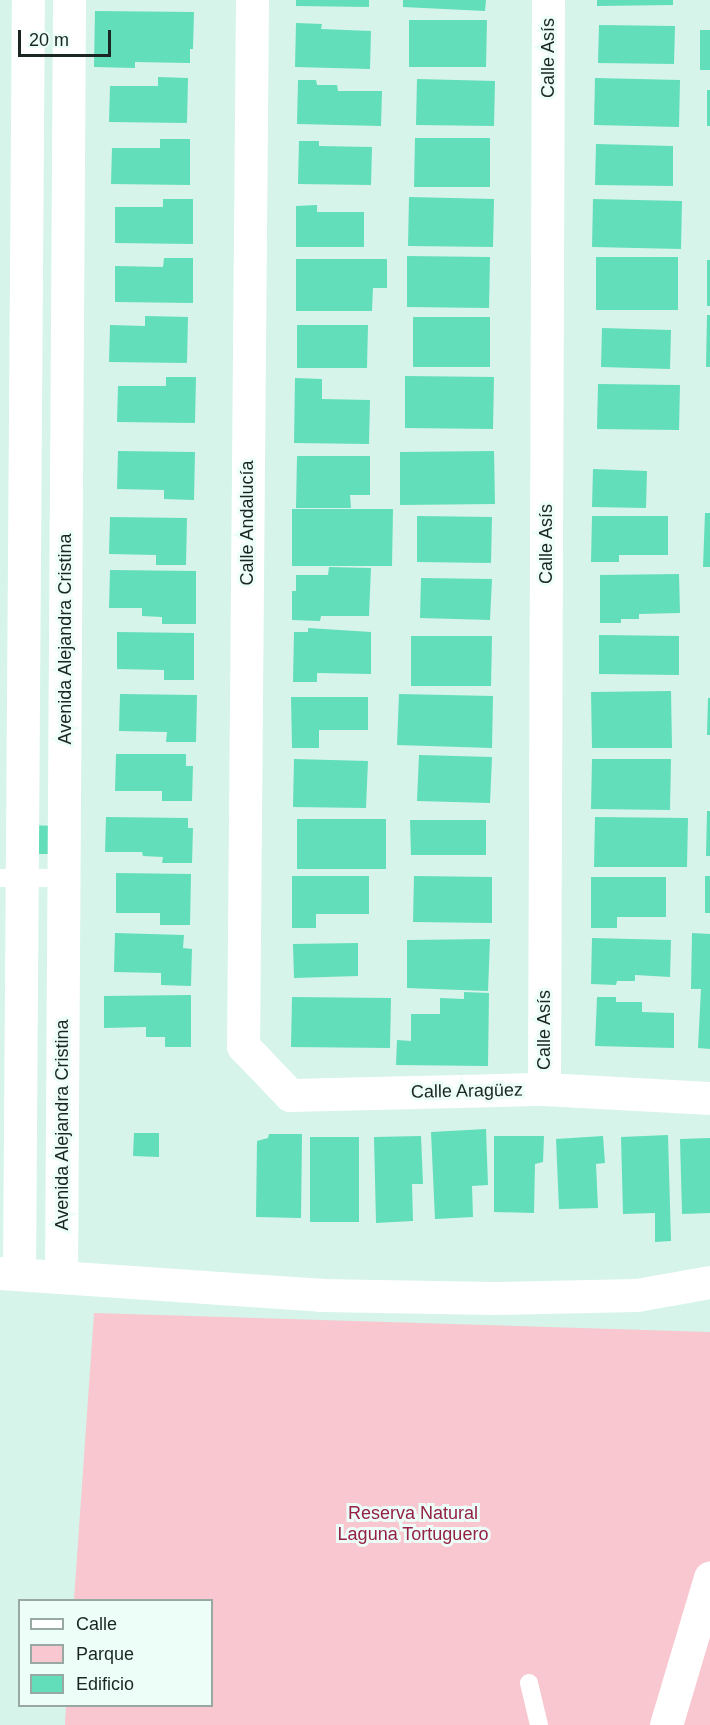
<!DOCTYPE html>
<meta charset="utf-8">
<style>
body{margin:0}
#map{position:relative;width:710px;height:1725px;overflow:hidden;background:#d6f4e9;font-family:Arial,sans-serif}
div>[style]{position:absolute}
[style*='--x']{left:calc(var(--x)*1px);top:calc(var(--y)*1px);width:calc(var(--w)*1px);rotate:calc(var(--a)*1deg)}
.green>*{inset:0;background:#f8c7cf}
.building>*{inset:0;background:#62debb}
.lane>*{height:18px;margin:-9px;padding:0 9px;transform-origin:9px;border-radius:9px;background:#fff}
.street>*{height:33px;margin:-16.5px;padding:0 16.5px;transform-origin:16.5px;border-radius:16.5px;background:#fff}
.secondary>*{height:33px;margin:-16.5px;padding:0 16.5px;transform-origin:16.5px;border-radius:16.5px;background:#fff}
span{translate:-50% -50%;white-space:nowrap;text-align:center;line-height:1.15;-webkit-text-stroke:6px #ecfef7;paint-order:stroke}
.street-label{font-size:18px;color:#1b2622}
.park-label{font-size:18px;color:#942146}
.legend{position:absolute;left:18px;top:1599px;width:195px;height:108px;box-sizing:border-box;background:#ecfef7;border:2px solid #98a8a2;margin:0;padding:8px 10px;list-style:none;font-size:18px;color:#1b2622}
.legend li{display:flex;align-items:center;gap:12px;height:30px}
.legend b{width:30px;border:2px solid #98a8a2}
.scale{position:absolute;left:18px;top:30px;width:93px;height:27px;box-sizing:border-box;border:3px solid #1b2622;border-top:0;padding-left:8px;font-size:18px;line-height:21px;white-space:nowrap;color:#1b2622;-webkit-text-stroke:4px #ecfef7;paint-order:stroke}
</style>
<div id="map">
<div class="green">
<i style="clip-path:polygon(94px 1313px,710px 1332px,710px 1725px,65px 1725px,66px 1706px,212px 1706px,212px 1600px,74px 1600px)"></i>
</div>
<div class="building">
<i style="clip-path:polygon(296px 0,369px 0,369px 7px,296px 6px)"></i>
<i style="clip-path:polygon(403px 0,486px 0,485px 11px,403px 7px)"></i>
<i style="clip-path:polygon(597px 0,673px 0,673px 5px,597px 6px)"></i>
<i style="clip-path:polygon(95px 11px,194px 12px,193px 49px,190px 49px,190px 63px,135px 62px,135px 68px,94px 67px)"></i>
<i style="clip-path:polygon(409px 20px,487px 20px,486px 67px,409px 67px)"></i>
<i style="clip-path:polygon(296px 23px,322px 24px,321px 29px,371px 31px,370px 69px,295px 67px)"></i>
<i style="clip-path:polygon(599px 25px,675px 26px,674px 64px,598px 63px)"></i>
<i style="clip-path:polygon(700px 30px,710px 30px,710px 70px,700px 70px)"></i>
<i style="clip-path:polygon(158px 77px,188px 78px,187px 123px,109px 122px,110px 86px,158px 86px)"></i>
<i style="clip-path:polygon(595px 78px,680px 80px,679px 127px,594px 125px)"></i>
<i style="clip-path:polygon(417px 79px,495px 81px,494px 126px,416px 125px)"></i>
<i style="clip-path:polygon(298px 80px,316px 80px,317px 85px,337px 85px,338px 91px,382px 91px,381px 126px,297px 124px)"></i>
<i style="clip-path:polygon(707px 90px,710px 90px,710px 126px,707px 126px)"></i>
<i style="clip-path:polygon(415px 138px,490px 138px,490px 187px,414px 187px)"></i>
<i style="clip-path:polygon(160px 139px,190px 139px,190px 185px,111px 184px,112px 148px,160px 148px)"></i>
<i style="clip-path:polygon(299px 141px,319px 141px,319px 146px,372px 147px,371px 185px,298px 184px)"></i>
<i style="clip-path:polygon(596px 144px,673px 146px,673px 186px,595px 185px)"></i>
<i style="clip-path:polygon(409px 197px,494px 199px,493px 247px,408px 246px)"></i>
<i style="clip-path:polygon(163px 199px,193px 199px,193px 244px,115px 243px,115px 207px,163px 207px)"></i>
<i style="clip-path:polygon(593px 199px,682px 201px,681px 249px,592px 247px)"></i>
<i style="clip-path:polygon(317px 205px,317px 212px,364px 212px,364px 247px,296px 247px,296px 206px)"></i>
<i style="clip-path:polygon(407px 256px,490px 257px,489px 308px,407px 307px)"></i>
<i style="clip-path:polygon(596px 257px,678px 257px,678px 310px,596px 310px)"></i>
<i style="clip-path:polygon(164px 258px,193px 258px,193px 303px,115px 302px,115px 266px,163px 267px)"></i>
<i style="clip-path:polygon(296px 259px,387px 259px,387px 288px,373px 288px,372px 311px,296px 311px)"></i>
<i style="clip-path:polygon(707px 260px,710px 260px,710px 306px,707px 306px)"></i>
<i style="clip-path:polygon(707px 315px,710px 315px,710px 367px,706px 367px)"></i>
<i style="clip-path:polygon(145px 316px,188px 317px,187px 363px,109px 362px,110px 325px,145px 326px)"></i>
<i style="clip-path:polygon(413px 317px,490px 317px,490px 367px,413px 367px)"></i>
<i style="clip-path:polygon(297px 325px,368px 325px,367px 368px,297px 368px)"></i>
<i style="clip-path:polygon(602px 328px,671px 330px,670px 369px,601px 367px)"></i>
<i style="clip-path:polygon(405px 376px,494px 377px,493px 429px,405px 428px)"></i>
<i style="clip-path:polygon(166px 377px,196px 377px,195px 423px,117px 422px,118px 386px,166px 386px)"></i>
<i style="clip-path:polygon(295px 378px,322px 379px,322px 399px,370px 400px,369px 444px,294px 443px)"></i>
<i style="clip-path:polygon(598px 384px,680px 385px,679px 430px,597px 429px)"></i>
<i style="clip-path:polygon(118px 451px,195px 452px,194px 500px,164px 499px,164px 490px,117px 489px)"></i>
<i style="clip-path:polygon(494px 451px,495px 504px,400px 505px,400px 452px)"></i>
<i style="clip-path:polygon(297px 456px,370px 456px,370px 495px,350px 495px,351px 508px,296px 508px)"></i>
<i style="clip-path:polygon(593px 469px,647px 471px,646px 508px,592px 507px)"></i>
<i style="clip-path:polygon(292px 509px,393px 509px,392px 566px,292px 566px)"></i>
<i style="clip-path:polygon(705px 513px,710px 513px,710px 567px,703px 567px)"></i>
<i style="clip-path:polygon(417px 516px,492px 517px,491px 563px,417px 562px)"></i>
<i style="clip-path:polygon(592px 516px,668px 516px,668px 555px,619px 555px,619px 562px,591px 562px)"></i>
<i style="clip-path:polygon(110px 517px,187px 518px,186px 565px,156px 565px,156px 555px,109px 554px)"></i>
<i style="clip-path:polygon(329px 567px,371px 568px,369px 616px,321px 616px,320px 621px,292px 620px,292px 591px,296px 591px,296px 575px,328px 575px)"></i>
<i style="clip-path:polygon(110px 570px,196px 571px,196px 624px,162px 624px,162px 617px,142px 616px,142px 608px,109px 608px)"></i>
<i style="clip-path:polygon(679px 574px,680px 613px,639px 614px,639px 619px,621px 619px,621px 623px,600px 623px,600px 575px)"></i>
<i style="clip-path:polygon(421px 578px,492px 579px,490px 620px,420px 618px)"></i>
<i style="clip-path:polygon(308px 628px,371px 632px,371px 674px,317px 673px,317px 682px,293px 682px,294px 632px,308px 632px)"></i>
<i style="clip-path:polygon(117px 632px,194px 633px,194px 680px,164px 680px,164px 670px,117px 669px)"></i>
<i style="clip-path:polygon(599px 635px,679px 636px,679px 675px,599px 674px)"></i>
<i style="clip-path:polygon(411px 636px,492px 636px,491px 686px,411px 686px)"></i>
<i style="clip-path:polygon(671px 691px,672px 748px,592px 748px,591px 692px)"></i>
<i style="clip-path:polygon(120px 694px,197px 695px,196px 742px,166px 742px,167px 732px,119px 731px)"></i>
<i style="clip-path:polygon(399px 694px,493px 696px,492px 748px,397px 745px)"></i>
<i style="clip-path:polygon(291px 697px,368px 697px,368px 730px,319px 730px,319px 748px,292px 748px)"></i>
<i style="clip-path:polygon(708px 698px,710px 698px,710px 735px,707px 735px)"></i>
<i style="clip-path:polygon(116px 754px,186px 754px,186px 766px,193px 766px,192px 801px,162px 801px,162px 791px,115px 791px)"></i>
<i style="clip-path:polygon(419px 755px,492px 757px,490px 803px,417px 801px)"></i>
<i style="clip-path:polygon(294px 759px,368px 761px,366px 808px,293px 807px)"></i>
<i style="clip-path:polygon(592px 759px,671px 759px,670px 810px,591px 809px)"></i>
<i style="clip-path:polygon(707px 811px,710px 811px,710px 856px,706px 856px)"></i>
<i style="clip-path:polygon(106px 817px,188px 818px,188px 828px,193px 828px,192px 863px,162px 863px,163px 857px,143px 856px,142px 852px,105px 852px)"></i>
<i style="clip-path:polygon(595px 817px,688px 818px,687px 867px,594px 867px)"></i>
<i style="clip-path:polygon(297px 819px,386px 819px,386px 869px,297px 869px)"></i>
<i style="clip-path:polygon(410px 820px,486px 820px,486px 855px,411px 855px)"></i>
<i style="clip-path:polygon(25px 825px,61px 826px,61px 854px,24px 854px)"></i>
<i style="clip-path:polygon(116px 873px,191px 874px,190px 925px,160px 925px,160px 913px,116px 913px)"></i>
<i style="clip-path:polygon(292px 876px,369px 876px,369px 914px,316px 914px,316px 928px,292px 928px)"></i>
<i style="clip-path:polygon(414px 876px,492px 877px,492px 923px,413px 922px)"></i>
<i style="clip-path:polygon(705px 876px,710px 876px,710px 913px,705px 913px)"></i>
<i style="clip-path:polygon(591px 877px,666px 877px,666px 917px,617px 917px,617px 928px,591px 928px)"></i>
<i style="clip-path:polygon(115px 933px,184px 935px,183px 948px,192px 949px,191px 986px,161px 985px,161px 973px,114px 972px)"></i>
<i style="clip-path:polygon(692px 933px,710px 934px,710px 1049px,698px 1048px,701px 989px,691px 989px)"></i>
<i style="clip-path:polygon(592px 938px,671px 940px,670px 977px,635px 975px,635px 981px,617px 981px,616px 985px,591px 984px)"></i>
<i style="clip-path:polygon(490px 939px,488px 991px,407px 988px,407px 940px)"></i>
<i style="clip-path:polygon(358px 943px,358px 976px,294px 978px,293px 944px)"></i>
<i style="clip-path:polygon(464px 992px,489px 993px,488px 1066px,396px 1065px,397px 1040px,411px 1041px,411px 1014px,440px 1014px,440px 998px,464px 999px)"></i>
<i style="clip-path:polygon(191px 995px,191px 1047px,165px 1047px,165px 1037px,146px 1037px,146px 1027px,104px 1028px,104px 996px)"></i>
<i style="clip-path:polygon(292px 997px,391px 998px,390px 1048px,291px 1047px)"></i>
<i style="clip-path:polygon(597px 997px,616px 997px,616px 1002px,642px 1002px,642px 1012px,674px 1013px,674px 1048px,595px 1046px)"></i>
<i style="clip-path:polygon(486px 1129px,488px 1185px,472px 1186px,473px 1217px,435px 1219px,431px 1132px)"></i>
<i style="clip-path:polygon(134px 1133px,159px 1133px,159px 1157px,133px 1156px)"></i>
<i style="clip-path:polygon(269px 1134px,302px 1134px,301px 1218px,256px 1217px,257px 1141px,268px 1138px)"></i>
<i style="clip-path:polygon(668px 1135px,671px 1241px,655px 1242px,655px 1213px,623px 1214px,621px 1137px)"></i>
<i style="clip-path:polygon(421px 1136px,423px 1184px,412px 1184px,413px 1221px,376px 1223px,374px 1137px)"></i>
<i style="clip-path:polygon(494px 1136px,544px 1136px,543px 1162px,535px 1164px,534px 1213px,494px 1212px)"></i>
<i style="clip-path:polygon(603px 1136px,605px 1163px,596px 1164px,598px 1208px,559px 1209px,556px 1139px)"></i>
<i style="clip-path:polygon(310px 1137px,359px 1137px,359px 1222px,310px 1222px)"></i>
<i style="clip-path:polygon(710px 1138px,710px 1213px,682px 1214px,680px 1139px)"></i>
</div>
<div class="lane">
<i style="--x:0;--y:878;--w:64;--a:0"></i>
<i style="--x:529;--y:1683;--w:43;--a:76.6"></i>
</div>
<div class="street">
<i style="--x:252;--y:0;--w:1046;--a:90.49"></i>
<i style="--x:243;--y:1046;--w:68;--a:46.2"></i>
<i style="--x:290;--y:1095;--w:254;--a:-1.4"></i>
<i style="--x:544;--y:1089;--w:166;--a:3.1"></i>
<i style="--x:544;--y:1089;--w:1089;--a:-89.79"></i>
<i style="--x:19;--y:1274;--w:1274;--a:-89.6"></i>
<i style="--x:61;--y:1277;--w:1277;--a:-89.64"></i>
<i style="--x:666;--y:1725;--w:154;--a:-73.4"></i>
</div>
<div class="secondary">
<i style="--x:0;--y:1273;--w:321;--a:3.9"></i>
<i style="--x:320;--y:1295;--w:174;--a:1"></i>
<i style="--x:494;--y:1298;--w:143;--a:-1.2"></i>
<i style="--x:637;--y:1295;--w:74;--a:-10.1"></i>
</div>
<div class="street-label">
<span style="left:548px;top:58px;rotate:-90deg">Calle Asís</span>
<span style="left:247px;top:523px;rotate:-90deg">Calle Andalucía</span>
<span style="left:546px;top:544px;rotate:-90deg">Calle Asís</span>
<span style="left:65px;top:639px;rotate:-90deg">Avenida Alejandra Cristina</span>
<span style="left:544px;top:1030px;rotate:-90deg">Calle Asís</span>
<span style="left:467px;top:1091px;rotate:-1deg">Calle Aragüez</span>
<span style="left:62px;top:1125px;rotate:-90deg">Avenida Alejandra Cristina</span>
</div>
<div class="park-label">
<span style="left:413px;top:1524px">Reserva Natural<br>Laguna Tortuguero</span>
</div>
<ul class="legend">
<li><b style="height:8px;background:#fff"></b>Calle</li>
<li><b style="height:16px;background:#f8c7cf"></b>Parque</li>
<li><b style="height:16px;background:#62debb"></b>Edificio</li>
</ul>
<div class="scale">20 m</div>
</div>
